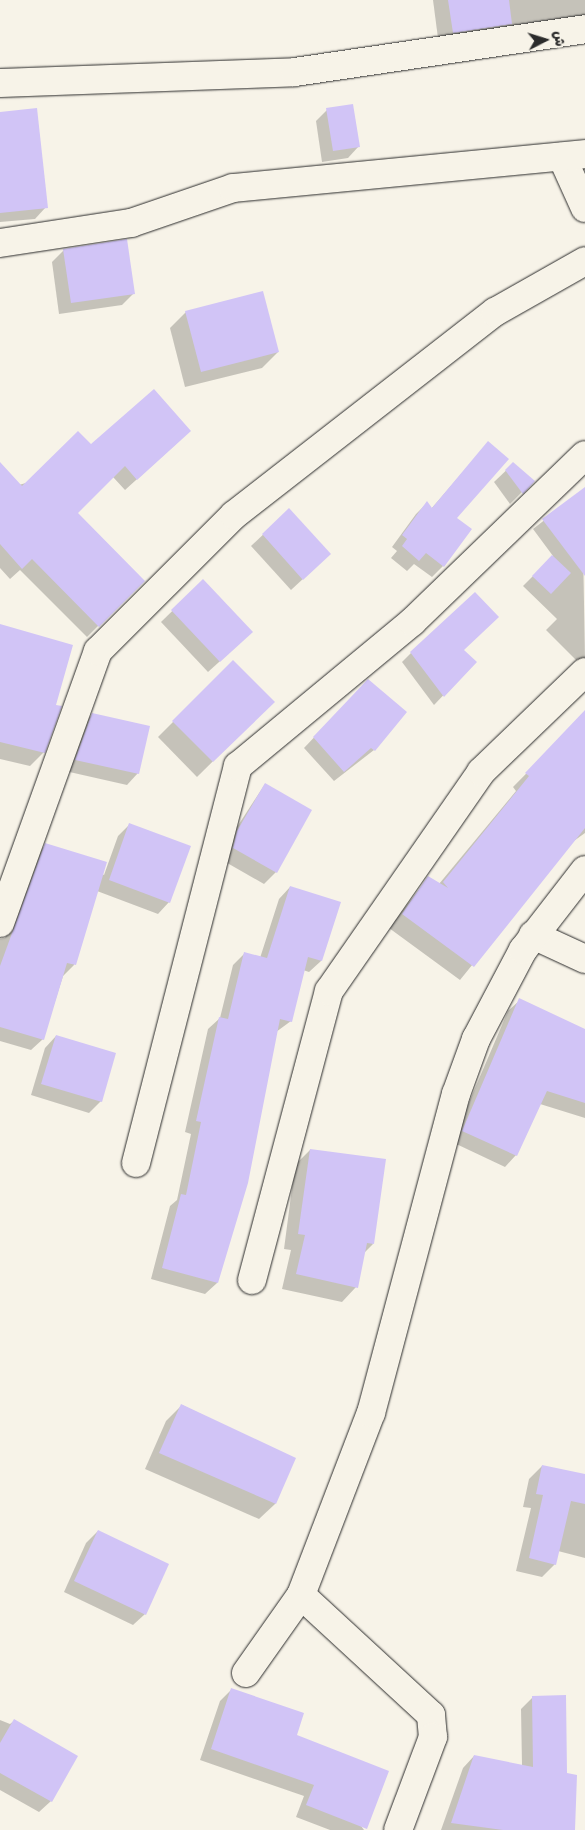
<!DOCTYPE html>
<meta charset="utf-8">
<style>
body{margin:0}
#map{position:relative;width:585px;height:1830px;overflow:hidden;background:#f7f3e8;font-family:Delius,"Playpen Sans Arabic",sans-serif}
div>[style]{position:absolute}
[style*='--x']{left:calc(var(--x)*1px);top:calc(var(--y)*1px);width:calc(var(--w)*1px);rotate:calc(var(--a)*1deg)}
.shadow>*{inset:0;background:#0003}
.building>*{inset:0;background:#d1c4f6}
.roads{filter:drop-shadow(0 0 1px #2b2b2b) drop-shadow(0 0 1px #2b2b2b)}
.street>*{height:28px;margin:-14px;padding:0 14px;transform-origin:14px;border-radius:14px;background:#f7f3e8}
span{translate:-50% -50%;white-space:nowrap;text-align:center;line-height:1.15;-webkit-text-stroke:4.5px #f7f3e8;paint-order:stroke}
.north{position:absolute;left:520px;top:15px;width:50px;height:50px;-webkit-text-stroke:4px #f7f3e8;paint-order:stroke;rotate:85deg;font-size:14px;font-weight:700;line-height:20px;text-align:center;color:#2b2b2b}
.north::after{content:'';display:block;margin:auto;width:18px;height:22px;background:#2b2b2b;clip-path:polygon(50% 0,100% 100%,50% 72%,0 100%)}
</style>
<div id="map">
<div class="shadow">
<i style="clip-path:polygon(433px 0,585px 0,585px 22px,439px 46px)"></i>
<i style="clip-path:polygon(327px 110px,359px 146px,348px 158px,322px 162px,316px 121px)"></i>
<i style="clip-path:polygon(0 113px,46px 207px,35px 219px,0 222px)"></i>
<i style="clip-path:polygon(64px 250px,133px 294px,122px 305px,59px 314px,52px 262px)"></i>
<i style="clip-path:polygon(186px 312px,278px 352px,262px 368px,185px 387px,170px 328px)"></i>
<i style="clip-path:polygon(178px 442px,125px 490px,113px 477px,76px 513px,143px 581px,87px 637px,20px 570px,10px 579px,0 568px,0 490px)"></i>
<i style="clip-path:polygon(488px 443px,455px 518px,443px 566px,432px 577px,414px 564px,407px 571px,391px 558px,397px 551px,392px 547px,416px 514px,427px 503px,431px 509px)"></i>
<i style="clip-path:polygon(513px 464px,533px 481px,510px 504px,494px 482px)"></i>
<i style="clip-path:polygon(582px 491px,585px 658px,580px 664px,546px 630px,557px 619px,523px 586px,553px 556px,533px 529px)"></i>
<i style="clip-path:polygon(289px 510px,318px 565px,291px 590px,251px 546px)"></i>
<i style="clip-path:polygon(203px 581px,240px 643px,208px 672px,161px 622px)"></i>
<i style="clip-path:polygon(0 625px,44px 752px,30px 766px,0 759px)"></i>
<i style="clip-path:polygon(463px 650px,475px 662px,434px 705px,402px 662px,411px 653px)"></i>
<i style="clip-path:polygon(233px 662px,273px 702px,197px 777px,158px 737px)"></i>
<i style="clip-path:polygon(358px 691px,374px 750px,334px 781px,304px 748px)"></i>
<i style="clip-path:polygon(93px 714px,138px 773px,127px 785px,65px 771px,81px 726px)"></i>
<i style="clip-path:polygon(585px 714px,585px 833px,571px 843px,460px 980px,389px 928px,428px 878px,439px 884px,516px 791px,513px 787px)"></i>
<i style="clip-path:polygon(265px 784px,276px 872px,264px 884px,222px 860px,226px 844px)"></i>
<i style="clip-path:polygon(129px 825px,169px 902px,158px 914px,97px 891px,74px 965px,63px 976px,43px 1039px,31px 1050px,0 1041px,0 939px,5px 938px,34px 856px,46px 845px,104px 875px,118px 836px)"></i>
<i style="clip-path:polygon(290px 887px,339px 903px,321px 961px,309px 972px,303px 970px,291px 1021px,276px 1032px,247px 1183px,217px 1283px,205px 1294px,151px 1279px,170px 1206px,177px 1200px,191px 1134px,185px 1132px,208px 1029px,220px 1018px,233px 965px,244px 954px,260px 958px,279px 899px)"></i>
<i style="clip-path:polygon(520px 1000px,585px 1067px,585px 1118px,540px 1104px,516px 1155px,505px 1167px,452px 1142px,508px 1011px)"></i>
<i style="clip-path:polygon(56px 1036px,101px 1101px,89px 1113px,31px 1095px,45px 1048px)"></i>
<i style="clip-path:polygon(310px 1150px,373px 1244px,364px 1253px,356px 1287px,342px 1302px,282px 1289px,291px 1250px,284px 1249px,295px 1165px)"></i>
<i style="clip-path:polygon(182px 1405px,294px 1459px,275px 1504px,259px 1519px,145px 1469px,166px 1421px)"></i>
<i style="clip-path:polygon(542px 1466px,585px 1475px,585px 1558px,558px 1551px,555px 1564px,542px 1577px,516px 1571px,531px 1508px,523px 1507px,529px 1479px)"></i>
<i style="clip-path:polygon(98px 1531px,145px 1614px,133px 1625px,64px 1592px,86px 1543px)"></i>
<i style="clip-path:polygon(232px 1689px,295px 1736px,364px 1830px,330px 1830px,296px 1817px,304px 1796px,200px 1760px,220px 1701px)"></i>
<i style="clip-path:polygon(533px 1697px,566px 1774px,574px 1830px,441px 1830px,463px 1768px,474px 1756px,522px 1766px,521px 1709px)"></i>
<i style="clip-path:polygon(0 1720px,10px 1724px,14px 1721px,51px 1801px,39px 1812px,0 1790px)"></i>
</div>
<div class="building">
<i style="clip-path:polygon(448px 0,509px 0,512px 24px,453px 33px)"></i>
<i style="clip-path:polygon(353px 104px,360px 147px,333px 151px,326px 108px)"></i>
<i style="clip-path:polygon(37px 108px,48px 208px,0 213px,0 112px)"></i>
<i style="clip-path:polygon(127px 239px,135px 294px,71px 303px,63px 249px)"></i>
<i style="clip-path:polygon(263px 291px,279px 352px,201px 372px,185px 311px)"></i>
<i style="clip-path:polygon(154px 389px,191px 431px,137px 480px,125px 466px,78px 513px,145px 581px,99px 627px,32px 559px,22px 569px,0 544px,0 462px,22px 486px,78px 431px,91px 444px)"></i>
<i style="clip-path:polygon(488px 441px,509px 459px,457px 518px,472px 529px,444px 567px,426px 553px,419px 561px,402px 546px,407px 539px,402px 535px,427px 501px,432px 508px)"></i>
<i style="clip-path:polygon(513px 462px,535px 481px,523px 494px,505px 470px)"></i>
<i style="clip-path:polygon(585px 487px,585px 576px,542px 519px)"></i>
<i style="clip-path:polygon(289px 508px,331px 554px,303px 580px,262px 534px)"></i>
<i style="clip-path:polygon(552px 555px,571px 573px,551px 594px,532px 576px)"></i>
<i style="clip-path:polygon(203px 579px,253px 632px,220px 662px,171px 610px)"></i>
<i style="clip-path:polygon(475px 592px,499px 617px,464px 650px,477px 662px,444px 697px,410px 652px)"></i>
<i style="clip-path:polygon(0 624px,73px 645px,56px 705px,62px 706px,45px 753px,0 742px)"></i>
<i style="clip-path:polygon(233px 660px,275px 702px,213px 762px,172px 721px)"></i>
<i style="clip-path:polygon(368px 679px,407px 712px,375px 751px,371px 748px,344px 772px,313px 737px)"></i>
<i style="clip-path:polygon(585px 710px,585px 828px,474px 967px,402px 914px,428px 876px,448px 888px,443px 882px,529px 776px,525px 773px)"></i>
<i style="clip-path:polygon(92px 713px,150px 726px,139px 774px,75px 760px)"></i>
<i style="clip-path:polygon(265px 783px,312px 810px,277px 873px,233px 848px,237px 831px)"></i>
<i style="clip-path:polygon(129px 823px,191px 846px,170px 903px,109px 880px)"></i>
<i style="clip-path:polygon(45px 843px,107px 862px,76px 965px,67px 963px,44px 1040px,0 1027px,0 966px)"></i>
<i style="clip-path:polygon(290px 886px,341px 902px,322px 961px,308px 957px,292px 1022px,280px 1019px,248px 1183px,218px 1283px,162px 1268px,181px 1194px,186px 1195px,201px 1122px,196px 1121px,219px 1017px,228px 1019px,244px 952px,267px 958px)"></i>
<i style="clip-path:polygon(519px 998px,585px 1029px,585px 1103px,547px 1091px,517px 1156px,462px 1131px)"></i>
<i style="clip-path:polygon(56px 1035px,116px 1053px,102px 1102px,41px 1084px)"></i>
<i style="clip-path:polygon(310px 1149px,386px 1159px,374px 1244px,367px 1243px,358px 1288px,296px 1274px,305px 1235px,298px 1234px)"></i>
<i style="clip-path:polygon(181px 1404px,296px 1458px,276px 1504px,159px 1453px)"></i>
<i style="clip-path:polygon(542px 1465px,585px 1474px,585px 1504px,571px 1501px,556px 1565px,529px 1558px,543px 1495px,536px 1494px)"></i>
<i style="clip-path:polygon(98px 1530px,169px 1564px,146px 1615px,74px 1581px)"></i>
<i style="clip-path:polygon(231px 1688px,304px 1713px,297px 1735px,389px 1771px,367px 1829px,306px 1805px,314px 1785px,211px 1749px)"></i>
<i style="clip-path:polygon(566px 1695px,567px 1773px,577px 1775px,575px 1830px,503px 1830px,451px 1823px,474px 1755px,533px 1767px,532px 1696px)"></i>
<i style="clip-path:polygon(14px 1719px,78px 1756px,52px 1802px,0 1773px,0 1743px)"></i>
</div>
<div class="roads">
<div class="street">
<i style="--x:0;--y:83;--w:295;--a:-2.1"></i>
<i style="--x:295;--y:72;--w:293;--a:-8.4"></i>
<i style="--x:562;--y:157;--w:56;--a:65.7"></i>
<i style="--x:0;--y:243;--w:133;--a:-8.7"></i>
<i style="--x:131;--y:223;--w:108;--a:-18.9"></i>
<i style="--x:233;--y:188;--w:354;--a:-5.5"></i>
<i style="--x:0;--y:923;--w:289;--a:-70.2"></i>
<i style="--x:98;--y:651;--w:192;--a:-45"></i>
<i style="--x:234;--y:515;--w:331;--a:-37.9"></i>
<i style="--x:495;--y:312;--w:103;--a:-29.5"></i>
<i style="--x:533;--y:935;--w:57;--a:24.8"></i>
<i style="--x:136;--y:1163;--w:410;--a:-75.6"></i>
<i style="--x:238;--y:766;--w:226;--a:-39.6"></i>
<i style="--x:412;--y:622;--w:240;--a:-44"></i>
<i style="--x:252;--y:1280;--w:299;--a:-75.1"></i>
<i style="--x:329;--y:991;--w:267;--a:-55.2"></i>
<i style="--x:481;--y:772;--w:144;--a:-43.9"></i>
<i style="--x:301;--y:1595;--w:195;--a:-69"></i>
<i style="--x:371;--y:1413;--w:330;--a:-75.1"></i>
<i style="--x:456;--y:1094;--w:59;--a:-70"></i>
<i style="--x:476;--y:1039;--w:101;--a:-62.2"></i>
<i style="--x:523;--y:950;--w:101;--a:-52.2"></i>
<i style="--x:246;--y:1673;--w:95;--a:-54.8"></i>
<i style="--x:301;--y:1595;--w:177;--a:42.7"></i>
<i style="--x:431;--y:1715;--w:22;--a:85"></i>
<i style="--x:433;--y:1737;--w:99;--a:110.6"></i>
</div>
</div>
<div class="north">ش</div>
</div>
